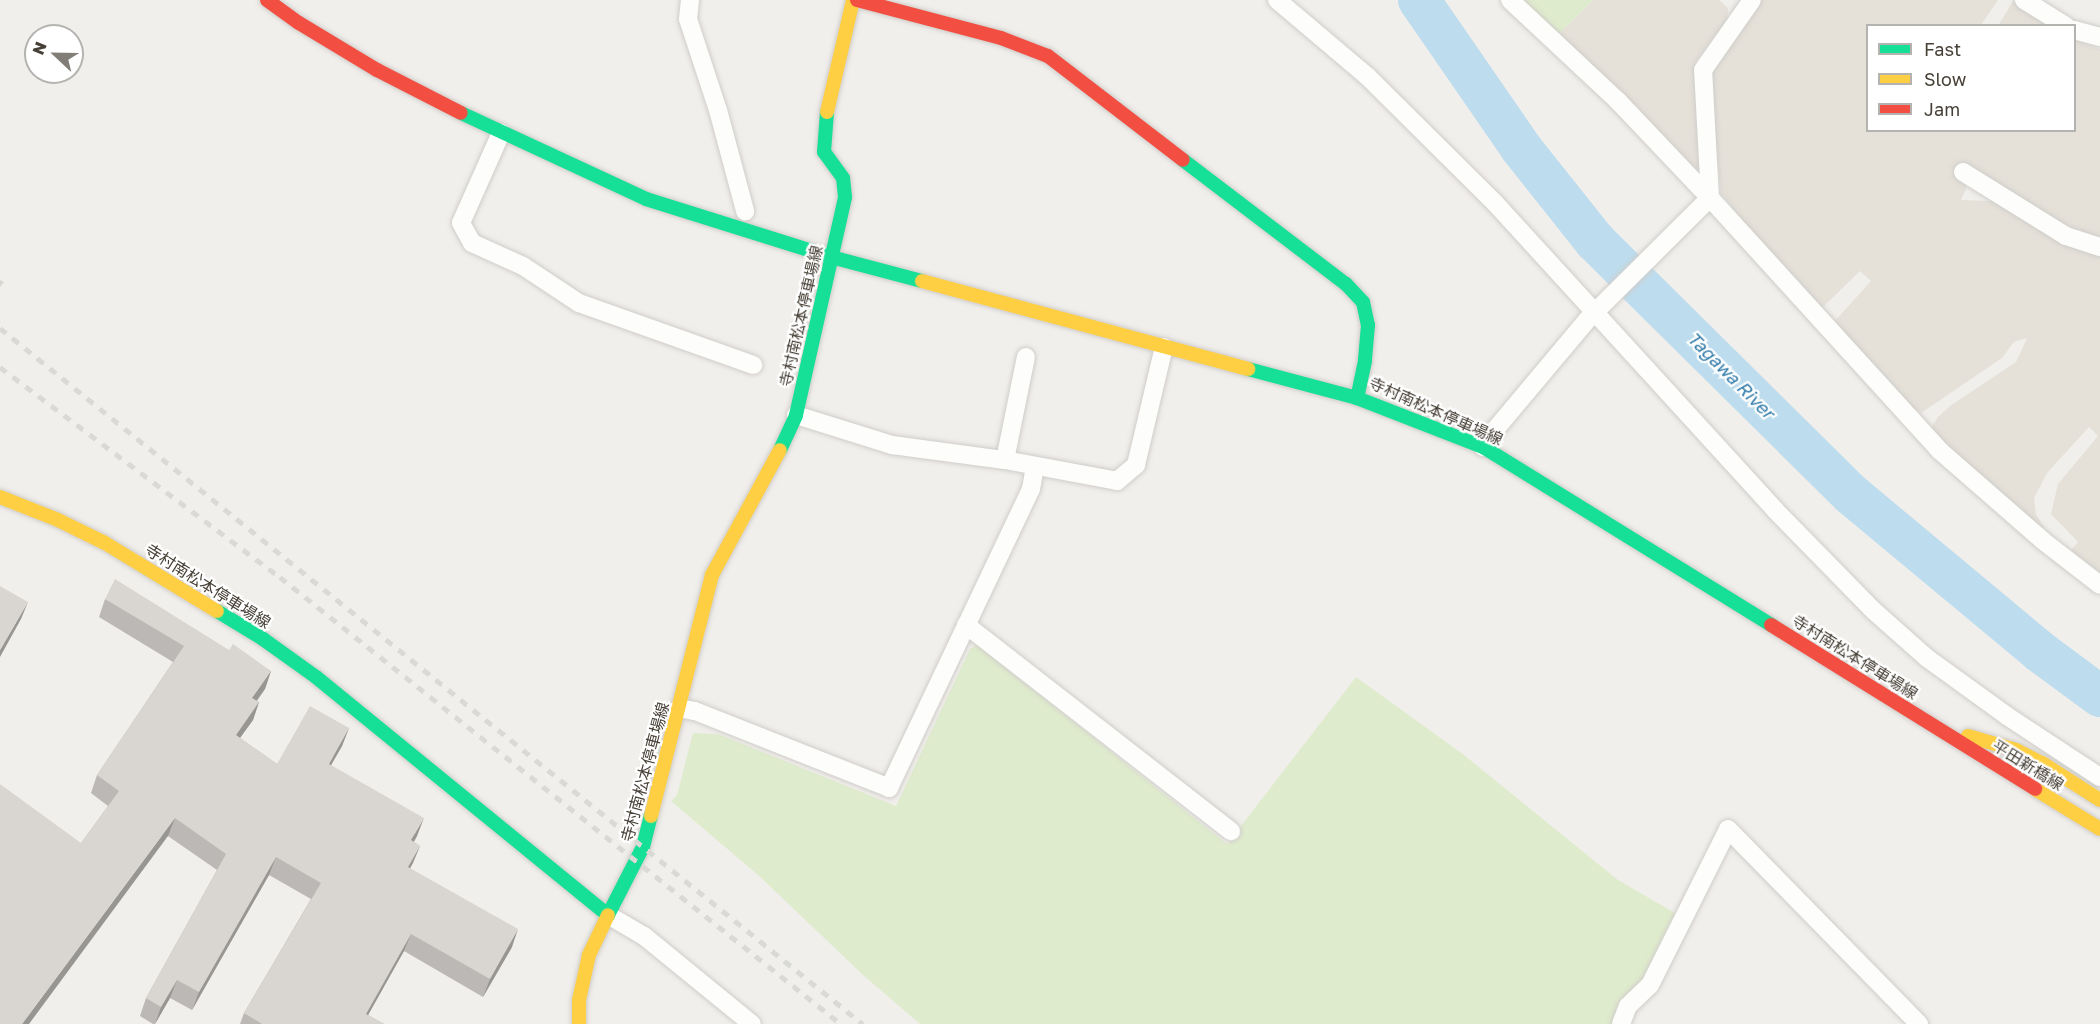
<!DOCTYPE html>
<meta charset="utf-8">
<style>
body{margin:0}
#map{position:relative;width:2100px;height:1024px;overflow:hidden;background:#f1efec;font-family:"Golos Text","Noto Sans JP",sans-serif}
div>[style]{position:absolute}
[style*='--x']{left:calc(var(--x)*1px);top:calc(var(--y)*1px);width:calc(var(--w)*1px);rotate:calc(var(--a)*1deg)}
.residential>*{inset:0;background:#e5e1d9}
.green>*{inset:0;background:#dfebcd}
.river>*{height:42px;margin:-21px;padding:0 21px;transform-origin:21px;border-radius:21px;background:#bddced}
.roads{filter:drop-shadow(0 0 2px #cfcdc9) drop-shadow(0 0 2px #cfcdc9)}
.street>*{height:18px;margin:-9px;padding:0 9px;transform-origin:9px;border-radius:9px;background:#fdfdfc}
.fast>*{height:14px;margin:-7px;padding:0 7px;transform-origin:7px;border-radius:7px;background:#16e098}
.slow>*{height:14px;margin:-7px;padding:0 7px;transform-origin:7px;border-radius:7px;background:#ffcf43}
.jam>*{height:14px;margin:-7px;padding:0 7px;transform-origin:7px;border-radius:7px;background:#f24e42}
.rail>*{height:4.5px;margin-top:-2.25px;transform-origin:0;background:repeating-linear-gradient(90deg,#d9d9d8 0 8px,transparent 0 16px)}
.wall>*{inset:0;background:#bbb8b5}
.shaded-wall>*{inset:0;background:#989693}
.building>*{inset:0;background:#d9d6d2}
span{translate:-50% -50%;white-space:nowrap;text-align:center;line-height:1.15;-webkit-text-stroke:4.5px #fff;paint-order:stroke}
.street-label{font-size:16px;color:#474037}
.water-label{font-size:18px;color:#317ba8;font-style:italic}
.legend{position:absolute;left:1866px;top:24px;width:210px;height:108px;box-sizing:border-box;background:#fff;border:2px solid #b5b3af;margin:0;padding:8px 10px;list-style:none;font-size:18px;color:#474037}
.legend li{display:flex;align-items:center;gap:12px;height:30px}
.legend b{width:30px;border:2px solid #b5b3af}
.north{position:absolute;left:24px;top:24px;width:60px;height:60px;box-sizing:border-box;background:#fff;border:2px solid #b5b3af;border-radius:50%;rotate:292deg;font-size:16px;font-weight:700;line-height:24px;text-align:center;color:#474037}
.north::after{content:'';display:block;margin:auto;width:21px;height:27px;background:#827d76;clip-path:polygon(50% 0,100% 100%,50% 72%,0 100%)}
</style>
<div id="map">
<div class="residential">
<i style="clip-path:polygon(1593px 0,1719px 0,1728px 8px,1727px 20px,1695px 62px,1705px 163px,1699px 169px,1692px 166px,1557px 36px)"></i>
<i style="clip-path:polygon(1761px 0,1998px 0,1981px 25px,1868px 26px,1868px 130px,2074px 130px,2075px 40px,2100px 49px,2100px 238px,2057px 222px,1965px 181px,1966px 189px,1961px 200px,1994px 201px,2062px 243px,2100px 256px,2100px 573px,2071px 550px,2078px 542px,2051px 514px,2058px 484px,2098px 436px,2089px 427px,2047px 473px,2034px 498px,2036px 514px,2046px 531px,1953px 453px,1930px 429px,1938px 417px,1950px 406px,2016px 362px,2027px 338px,2014px 342px,2002px 358px,1921px 413px,1903px 403px,1834px 322px,1871px 281px,1860px 271px,1820px 310px,1755px 238px,1721px 193px,1710px 97px,1710px 71px)"></i>
<i style="clip-path:polygon(2013px 1px,2047px 25px,1998px 26px)"></i>
</div>
<div class="green">
<i style="clip-path:polygon(1521px 0,1593px 0,1557px 36px)"></i>
<i style="clip-path:polygon(977px 645px,1227px 844px,1356px 677px,1464px 755px,1618px 880px,1675px 913px,1641px 983px,1613px 1024px,920px 1024px,863px 975px,758px 875px,671px 801px,677px 795px,693px 733px,718px 734px,896px 806px,970px 649px)"></i>
</div>
<div class="river">
<i style="--x:1419;--y:0;--w:180;--a:55.4"></i>
<i style="--x:1521;--y:148;--w:119;--a:51.5"></i>
<i style="--x:1595;--y:241;--w:361;--a:44.7"></i>
<i style="--x:1852;--y:495;--w:244;--a:39.8"></i>
<i style="--x:2039;--y:651;--w:76;--a:36.4"></i>
</div>
<div class="roads">
<div class="street">
<i style="--x:690;--y:0;--w:19;--a:96"></i>
<i style="--x:688;--y:19;--w:96;--a:71.8"></i>
<i style="--x:718;--y:110;--w:105;--a:75"></i>
<i style="--x:1277;--y:0;--w:119;--a:40.2"></i>
<i style="--x:1368;--y:77;--w:179;--a:44.8"></i>
<i style="--x:1495;--y:203;--w:416;--a:47.6"></i>
<i style="--x:1775;--y:510;--w:141;--a:45.6"></i>
<i style="--x:1874;--y:611;--w:71;--a:41.6"></i>
<i style="--x:1927;--y:658;--w:99;--a:35.9"></i>
<i style="--x:2007;--y:716;--w:111;--a:33.3"></i>
<i style="--x:1510;--y:0;--w:148;--a:43.1"></i>
<i style="--x:1618;--y:101;--w:134;--a:46.5"></i>
<i style="--x:1710;--y:198;--w:341;--a:47.7"></i>
<i style="--x:1939;--y:450;--w:137;--a:41.1"></i>
<i style="--x:2042;--y:540;--w:73;--a:37.8"></i>
<i style="--x:2024;--y:0;--w:49;--a:31.8"></i>
<i style="--x:2074;--y:30;--w:27;--a:15"></i>
<i style="--x:501;--y:133;--w:98;--a:114"></i>
<i style="--x:461;--y:223;--w:23;--a:61"></i>
<i style="--x:472;--y:243;--w:56;--a:24.3"></i>
<i style="--x:523;--y:266;--w:67;--a:33.5"></i>
<i style="--x:579;--y:303;--w:185;--a:19.6"></i>
<i style="--x:1963;--y:172;--w:121;--a:31.9"></i>
<i style="--x:2066;--y:236;--w:36;--a:18"></i>
<i style="--x:796;--y:415;--w:101;--a:17.4"></i>
<i style="--x:892;--y:445;--w:114;--a:7.6"></i>
<i style="--x:1005;--y:460;--w:105;--a:-78.5"></i>
<i style="--x:1483;--y:447;--w:19;--a:-55"></i>
<i style="--x:1494;--y:431;--w:146;--a:-50"></i>
<i style="--x:1588;--y:319;--w:172;--a:-44.8"></i>
<i style="--x:1710;--y:198;--w:128;--a:-93.1"></i>
<i style="--x:1703;--y:70;--w:85;--a:-55"></i>
<i style="--x:1005;--y:460;--w:114;--a:10.6"></i>
<i style="--x:1117;--y:481;--w:25;--a:-40"></i>
<i style="--x:1136;--y:465;--w:121;--a:-76.7"></i>
<i style="--x:966;--y:625;--w:336;--a:37.9"></i>
<i style="--x:679;--y:708;--w:16;--a:11"></i>
<i style="--x:695;--y:711;--w:209;--a:21.6"></i>
<i style="--x:889;--y:788;--w:331;--a:-64.6"></i>
<i style="--x:1031;--y:489;--w:22;--a:-80"></i>
<i style="--x:608;--y:915;--w:42;--a:30.3"></i>
<i style="--x:644;--y:936;--w:139;--a:39.2"></i>
<i style="--x:1621;--y:1024;--w:19;--a:-69"></i>
<i style="--x:1628;--y:1006;--w:30;--a:-44"></i>
<i style="--x:1650;--y:985;--w:174;--a:-63.4"></i>
<i style="--x:1728;--y:829;--w:273;--a:45.6"></i>
</div>
<div class="fast">
<i style="--x:461;--y:113;--w:204;--a:24.9"></i>
<i style="--x:646;--y:199;--w:194;--a:17.4"></i>
<i style="--x:831;--y:257;--w:94;--a:14.8"></i>
<i style="--x:1183;--y:160;--w:205;--a:37.3"></i>
<i style="--x:1346;--y:284;--w:25;--a:47"></i>
<i style="--x:1363;--y:302;--w:24;--a:78"></i>
<i style="--x:1368;--y:325;--w:36;--a:95"></i>
<i style="--x:1365;--y:361;--w:38;--a:102"></i>
<i style="--x:1248;--y:369;--w:113;--a:14.9"></i>
<i style="--x:1357;--y:398;--w:135;--a:21.3"></i>
<i style="--x:1483;--y:447;--w:339;--a:31.7"></i>
<i style="--x:780;--y:450;--w:38;--a:-65"></i>
<i style="--x:796;--y:415;--w:223;--a:-77.3"></i>
<i style="--x:845;--y:197;--w:19;--a:-96"></i>
<i style="--x:843;--y:178;--w:32;--a:-126"></i>
<i style="--x:824;--y:152;--w:40;--a:-85.7"></i>
<i style="--x:217;--y:611;--w:54;--a:31.3"></i>
<i style="--x:263;--y:639;--w:65;--a:35.6"></i>
<i style="--x:316;--y:677;--w:377;--a:39.2"></i>
<i style="--x:608;--y:915;--w:76;--a:-62.8"></i>
<i style="--x:643;--y:847;--w:32;--a:-76"></i>
</div>
<div class="slow">
<i style="--x:827;--y:112;--w:115;--a:-76.9"></i>
<i style="--x:922;--y:281;--w:338;--a:15.1"></i>
<i style="--x:0;--y:497;--w:62;--a:21.6"></i>
<i style="--x:58;--y:520;--w:52;--a:26.1"></i>
<i style="--x:105;--y:543;--w:131;--a:31.3"></i>
<i style="--x:1968;--y:736;--w:50;--a:16.3"></i>
<i style="--x:2016;--y:750;--w:29;--a:27"></i>
<i style="--x:2042;--y:763;--w:69;--a:32.5"></i>
<i style="--x:2035;--y:789;--w:76;--a:31.6"></i>
<i style="--x:651;--y:816;--w:249;--a:-75.8"></i>
<i style="--x:712;--y:575;--w:142;--a:-61.5"></i>
<i style="--x:579;--y:1024;--w:24;--a:-90"></i>
<i style="--x:579;--y:1000;--w:46;--a:-77.5"></i>
<i style="--x:589;--y:955;--w:44;--a:-64.6"></i>
</div>
<div class="jam">
<i style="--x:267;--y:0;--w:39;--a:36"></i>
<i style="--x:299;--y:23;--w:91;--a:31.1"></i>
<i style="--x:377;--y:70;--w:94;--a:27.1"></i>
<i style="--x:857;--y:0;--w:149;--a:14.8"></i>
<i style="--x:1001;--y:38;--w:50;--a:21"></i>
<i style="--x:1048;--y:56;--w:170;--a:37.6"></i>
<i style="--x:1771;--y:625;--w:311;--a:31.8"></i>
</div>
</div>
<div class="rail">
<i style="--x:0;--y:328;--w:1109;--a:38.89"></i>
<i style="--x:0;--y:367;--w:350;--a:36.9"></i>
<i style="--x:280;--y:577;--w:717;--a:38.55"></i>
</div>
<div class="wall">
<i style="clip-path:polygon(105px 599px,229px 650px,271px 671px,265px 689px,257px 701px,259px 702px,253px 720px,240px 738px,277px 764px,349px 728px,342px 746px,331px 765px,417px 836px,414px 842px,420px 846px,410px 868px,512px 947px,483px 997px,404px 951px,368px 1015px,384px 1024px,240px 1024px,244px 1013px,311px 899px,269px 875px,192px 1010px,170px 998px,155px 1024px,153px 1024px,140px 1016px,146px 998px,217px 870px,168px 836px,81px 843px,108px 806px,91px 793px,97px 775px,173px 662px,99px 617px)"></i>
</div>
<div class="shaded-wall">
<i style="clip-path:polygon(28px 602px,21px 619px,0 657px,0 650px)"></i>
<i style="clip-path:polygon(271px 671px,265px 689px,246px 715px,252px 698px)"></i>
<i style="clip-path:polygon(259px 702px,253px 720px,229px 753px,236px 735px)"></i>
<i style="clip-path:polygon(349px 728px,342px 746px,322px 781px,329px 764px)"></i>
<i style="clip-path:polygon(175px 818px,168px 836px,29px 1024px,22px 1024px)"></i>
<i style="clip-path:polygon(424px 818px,417px 836px,404px 858px,411px 840px)"></i>
<i style="clip-path:polygon(420px 846px,413px 863px,401px 884px,408px 867px)"></i>
<i style="clip-path:polygon(276px 857px,269px 875px,192px 1010px,199px 992px)"></i>
<i style="clip-path:polygon(518px 929px,512px 947px,483px 997px,490px 979px)"></i>
<i style="clip-path:polygon(411px 934px,404px 951px,363px 1024px,366px 1014px)"></i>
<i style="clip-path:polygon(177px 980px,170px 998px,155px 1024px,161px 1007px)"></i>
</div>
<div class="building">
<i style="clip-path:polygon(0 280px,4px 282px,0 287px)"></i>
<i style="clip-path:polygon(115px 579px,229px 650px,233px 644px,271px 671px,252px 698px,259px 702px,236px 735px,277px 764px,310px 706px,349px 728px,329px 764px,424px 818px,411px 840px,420px 846px,408px 867px,518px 929px,490px 979px,411px 934px,366px 1014px,384px 1024px,262px 1024px,244px 1013px,321px 883px,276px 857px,199px 992px,177px 980px,161px 1007px,146px 998px,226px 854px,175px 818px,22px 1024px,0 1024px,0 784px,81px 843px,119px 791px,97px 775px,184px 646px,105px 599px)"></i>
<i style="clip-path:polygon(0 586px,28px 602px,0 650px)"></i>
</div>
<div class="street-label">
<span style="left:801px;top:316px;rotate:-77deg">寺村南松本停車場線</span>
<span style="left:1436px;top:411px;rotate:24deg">寺村南松本停車場線</span>
<span style="left:208px;top:586px;rotate:32deg">寺村南松本停車場線</span>
<span style="left:1855px;top:657px;rotate:32deg">寺村南松本停車場線</span>
<span style="left:2028px;top:765px;rotate:32deg">平田新橋線</span>
<span style="left:645px;top:772px;rotate:-75deg">寺村南松本停車場線</span>
</div>
<div class="water-label">
<span style="left:1731px;top:375px;rotate:45deg">Tagawa River</span>
</div>
<ul class="legend">
<li><b style="height:8px;background:#16e098"></b>Fast</li>
<li><b style="height:8px;background:#ffcf43"></b>Slow</li>
<li><b style="height:8px;background:#f24e42"></b>Jam</li>
</ul>
<div class="north">N</div>
</div>
